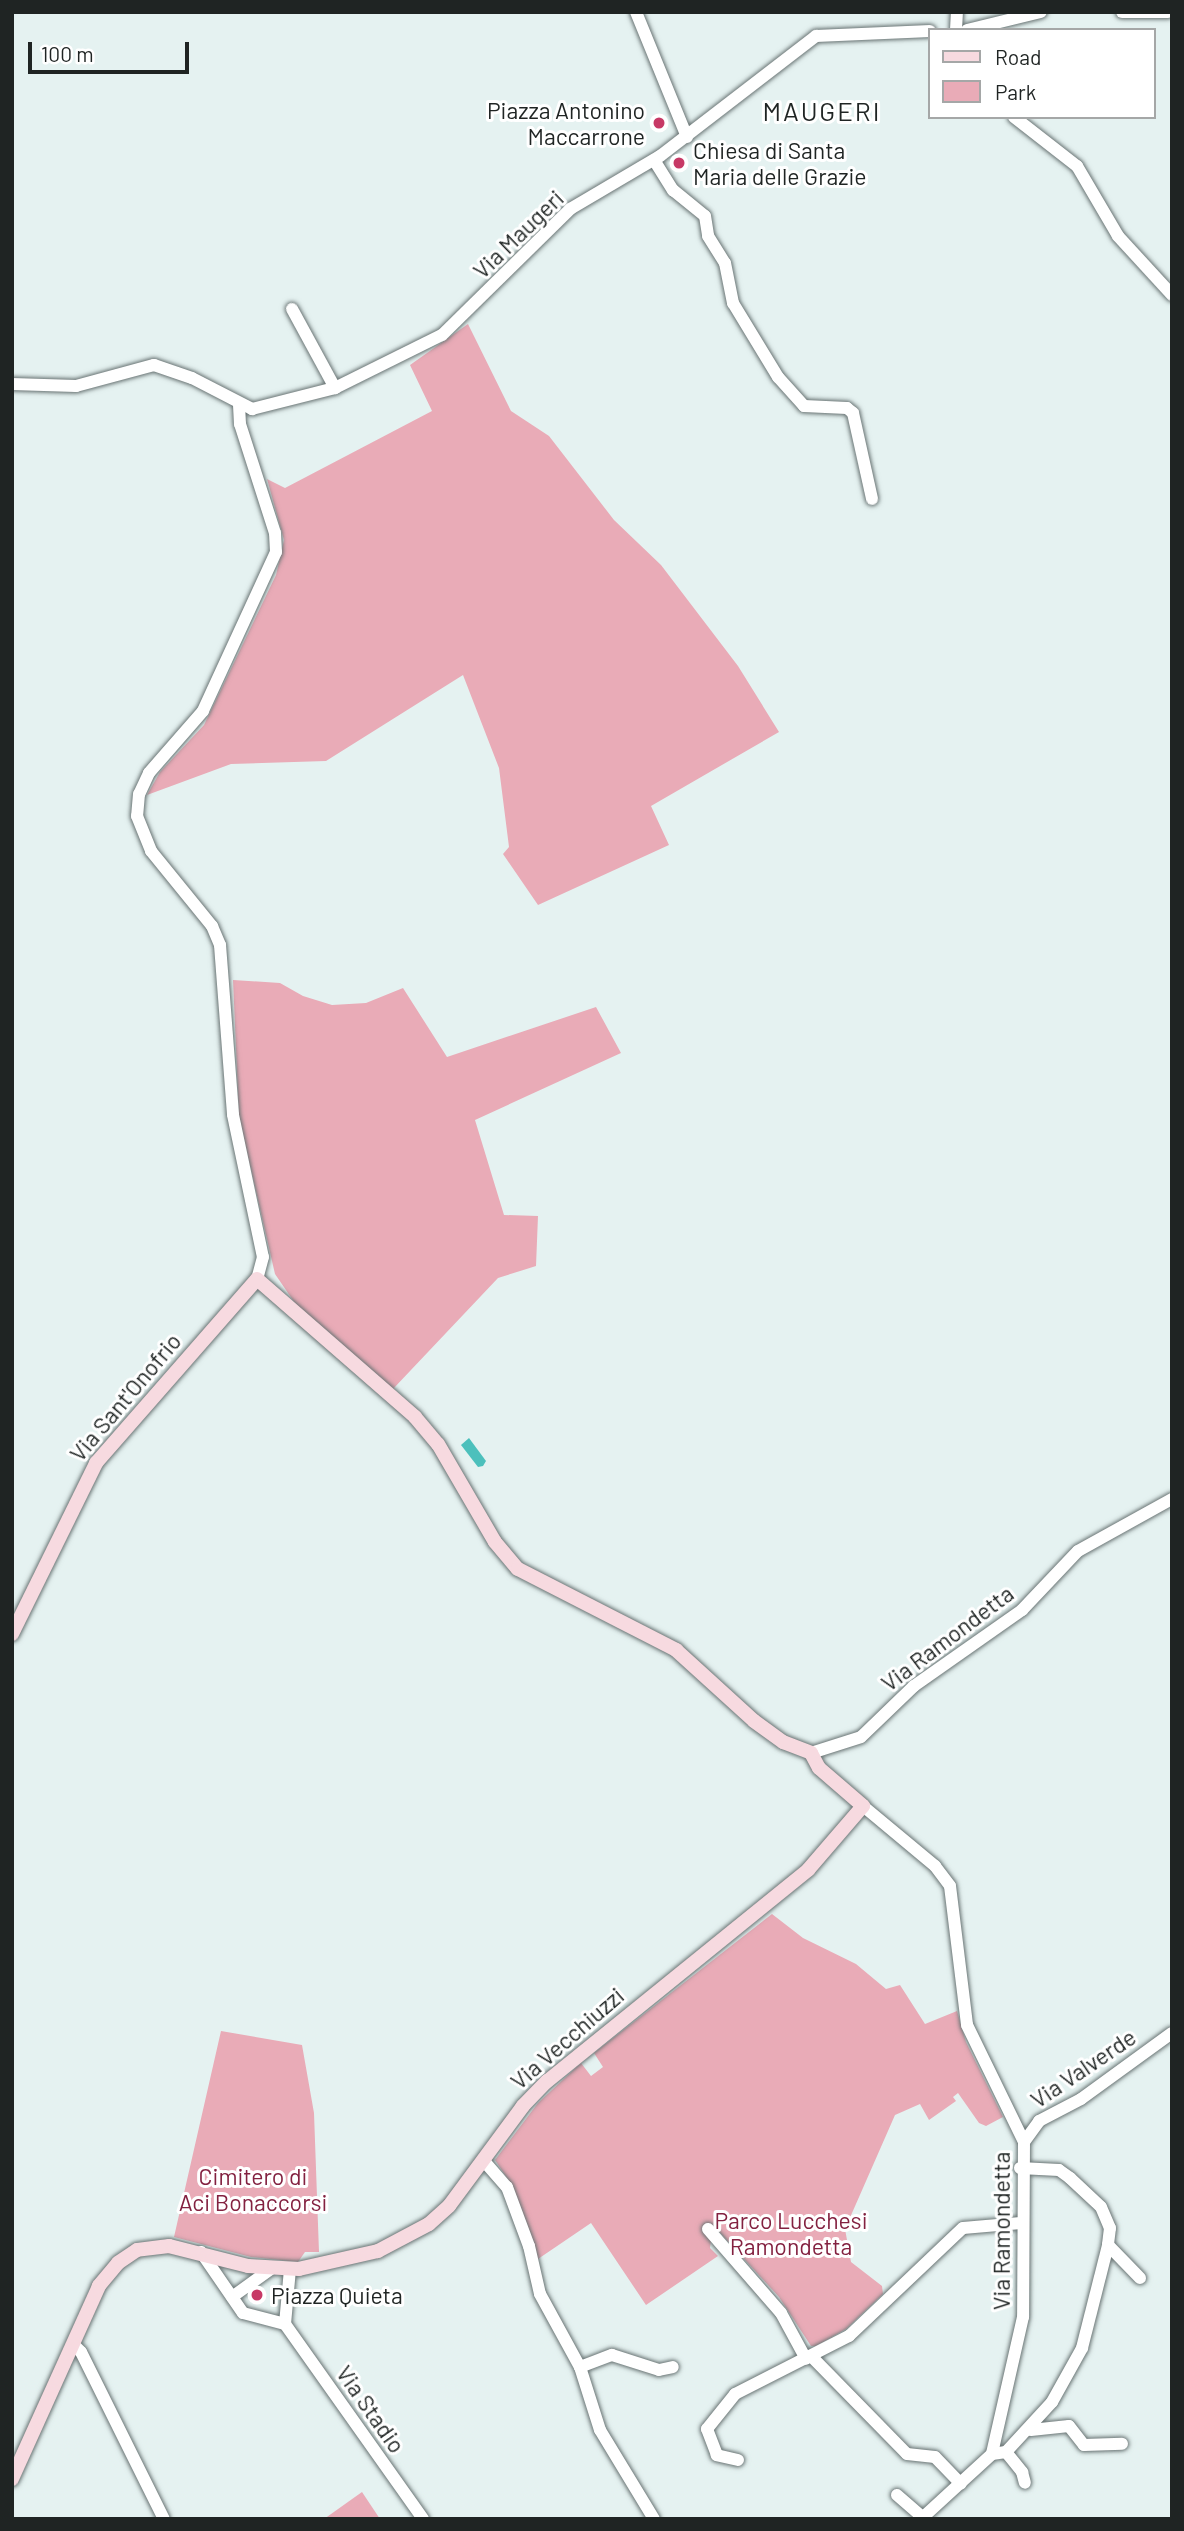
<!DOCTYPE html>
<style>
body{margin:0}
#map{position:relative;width:1184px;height:2531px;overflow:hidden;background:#e5f2f1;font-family:Barlow,sans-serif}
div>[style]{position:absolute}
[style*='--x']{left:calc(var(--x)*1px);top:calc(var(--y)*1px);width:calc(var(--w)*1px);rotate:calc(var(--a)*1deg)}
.green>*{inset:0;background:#e9abb7}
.water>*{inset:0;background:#4cc0bc}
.roads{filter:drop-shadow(0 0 2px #697474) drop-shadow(0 0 2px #697474)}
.minor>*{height:12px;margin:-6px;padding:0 6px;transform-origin:6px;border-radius:6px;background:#fff}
.major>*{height:14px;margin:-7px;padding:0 7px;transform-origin:7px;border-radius:7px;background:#f7dae0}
.dots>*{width:19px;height:19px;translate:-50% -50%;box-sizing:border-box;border:4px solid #fff;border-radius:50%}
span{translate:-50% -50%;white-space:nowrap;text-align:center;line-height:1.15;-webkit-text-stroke:6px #fff;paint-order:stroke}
.poi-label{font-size:23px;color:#1f2423}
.right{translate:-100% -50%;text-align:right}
.left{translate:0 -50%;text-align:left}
.street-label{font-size:23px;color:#1f2423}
.park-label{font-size:23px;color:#832140}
.quarter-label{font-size:26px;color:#1f2423;letter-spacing:2px}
.frame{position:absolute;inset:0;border:14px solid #1f2423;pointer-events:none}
.legend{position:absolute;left:928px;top:28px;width:228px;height:91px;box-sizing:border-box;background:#fff;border:2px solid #a5a7a7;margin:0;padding:9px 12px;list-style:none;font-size:21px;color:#1f2423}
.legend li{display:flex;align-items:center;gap:14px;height:35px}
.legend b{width:35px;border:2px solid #a5a7a7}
.scale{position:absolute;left:28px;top:42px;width:161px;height:32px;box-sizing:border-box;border:4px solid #1f2423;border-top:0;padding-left:9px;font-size:21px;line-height:24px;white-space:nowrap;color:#1f2423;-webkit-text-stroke:5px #fff;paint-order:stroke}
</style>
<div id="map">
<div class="green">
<i style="clip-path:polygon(468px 324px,511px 411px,549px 436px,614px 520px,661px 565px,738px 666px,779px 732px,651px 806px,669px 845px,538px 905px,503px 854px,509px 847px,499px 768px,463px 675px,326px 761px,231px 764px,147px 795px,160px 772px,204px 725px,276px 575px,284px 540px,267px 479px,285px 488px,432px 411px,410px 365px)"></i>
<i style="clip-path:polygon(233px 980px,280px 983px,303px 996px,332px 1005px,366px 1003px,403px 988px,447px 1057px,596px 1007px,621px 1053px,475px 1120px,504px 1215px,538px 1216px,536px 1266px,498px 1278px,393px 1389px,301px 1312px,275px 1274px,239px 1117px)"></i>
<i style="clip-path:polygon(772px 1914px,803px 1938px,856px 1964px,886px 1989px,900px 1985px,925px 2024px,957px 2011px,966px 2042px,1003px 2117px,986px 2126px,979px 2123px,958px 2093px,953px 2097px,956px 2101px,929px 2120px,920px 2104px,895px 2115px,845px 2229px,851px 2262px,882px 2286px,883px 2294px,846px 2329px,816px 2346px,811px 2346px,779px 2297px,713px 2225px,710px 2248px,718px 2256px,646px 2305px,591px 2223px,538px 2259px,509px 2181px,495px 2160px,538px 2103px,581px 2063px,591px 2076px,603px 2067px,594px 2053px)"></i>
<i style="clip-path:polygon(221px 2031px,302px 2045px,314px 2113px,319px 2252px,305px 2252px,298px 2262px,251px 2257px,174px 2237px)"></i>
<i style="clip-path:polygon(362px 2492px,380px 2519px,324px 2519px)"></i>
</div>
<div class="water">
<i style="clip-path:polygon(469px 1438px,486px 1461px,483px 1466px,478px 1467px,461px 1445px)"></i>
</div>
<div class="roads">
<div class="minor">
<i style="--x:636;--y:12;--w:135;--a:67.8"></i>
<i style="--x:1122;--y:12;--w:46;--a:0"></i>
<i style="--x:956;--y:30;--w:18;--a:-87"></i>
<i style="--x:967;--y:30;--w:76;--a:-13.7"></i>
<i style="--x:1014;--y:117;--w:80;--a:37.9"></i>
<i style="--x:1077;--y:166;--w:81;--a:59.6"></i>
<i style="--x:1118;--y:236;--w:80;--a:47.5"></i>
<i style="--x:654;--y:160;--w:36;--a:58"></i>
<i style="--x:673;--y:190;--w:41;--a:39.1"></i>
<i style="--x:705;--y:216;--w:20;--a:81"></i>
<i style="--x:708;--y:236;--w:32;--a:58"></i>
<i style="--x:725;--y:263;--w:41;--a:78.7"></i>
<i style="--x:733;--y:303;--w:87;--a:58.7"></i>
<i style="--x:778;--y:377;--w:39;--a:48"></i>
<i style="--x:804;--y:406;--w:43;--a:2.7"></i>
<i style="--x:847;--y:408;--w:8;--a:40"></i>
<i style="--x:853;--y:413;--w:88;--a:77.5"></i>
<i style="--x:292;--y:309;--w:90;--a:61.4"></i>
<i style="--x:12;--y:384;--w:64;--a:1.8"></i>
<i style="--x:76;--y:386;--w:81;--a:-15.1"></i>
<i style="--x:154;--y:365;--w:40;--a:18.9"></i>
<i style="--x:192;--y:378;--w:68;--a:27.3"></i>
<i style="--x:252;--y:409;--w:86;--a:-14.2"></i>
<i style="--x:335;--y:388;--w:119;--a:-26.4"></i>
<i style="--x:442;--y:335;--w:180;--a:-44.5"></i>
<i style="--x:570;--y:209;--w:104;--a:-30.5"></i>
<i style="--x:660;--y:156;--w:197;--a:-37.6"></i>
<i style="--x:816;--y:36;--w:114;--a:-2.5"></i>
<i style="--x:239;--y:405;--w:19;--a:87"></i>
<i style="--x:240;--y:424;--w:114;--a:72.2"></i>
<i style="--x:275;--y:533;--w:19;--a:87"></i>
<i style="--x:276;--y:552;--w:175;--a:114.7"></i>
<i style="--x:203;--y:711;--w:82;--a:131.1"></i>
<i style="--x:149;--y:773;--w:23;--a:115"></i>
<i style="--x:139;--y:794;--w:22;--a:95"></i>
<i style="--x:137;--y:816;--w:38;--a:68"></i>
<i style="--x:151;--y:851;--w:97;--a:50.9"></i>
<i style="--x:212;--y:926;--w:21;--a:67"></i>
<i style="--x:220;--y:945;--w:170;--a:85.6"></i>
<i style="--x:233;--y:1115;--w:145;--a:78.1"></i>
<i style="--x:263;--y:1257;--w:23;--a:105"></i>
<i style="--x:811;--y:1753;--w:52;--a:-17.7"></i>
<i style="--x:861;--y:1737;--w:74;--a:-43.9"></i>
<i style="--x:914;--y:1686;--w:132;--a:-35.1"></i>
<i style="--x:1022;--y:1610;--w:81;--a:-46.5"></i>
<i style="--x:1078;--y:1551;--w:107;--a:-29"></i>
<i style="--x:863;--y:1806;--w:94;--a:39.8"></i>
<i style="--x:935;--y:1866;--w:25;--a:53"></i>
<i style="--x:950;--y:1886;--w:140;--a:83"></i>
<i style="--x:967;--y:2025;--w:130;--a:64"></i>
<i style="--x:1024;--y:2142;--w:175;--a:90.3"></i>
<i style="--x:1023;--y:2317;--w:140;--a:102.8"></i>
<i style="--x:992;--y:2454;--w:96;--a:137.5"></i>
<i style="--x:1024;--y:2142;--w:26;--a:-54"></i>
<i style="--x:1039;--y:2121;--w:47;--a:-27.6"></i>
<i style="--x:1081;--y:2099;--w:112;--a:-36"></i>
<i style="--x:484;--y:2161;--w:35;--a:49"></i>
<i style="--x:507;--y:2187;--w:63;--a:69.6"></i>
<i style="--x:529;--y:2246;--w:49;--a:77.1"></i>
<i style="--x:540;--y:2294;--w:83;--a:61.3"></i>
<i style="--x:580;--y:2367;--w:66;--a:72.4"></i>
<i style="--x:600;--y:2430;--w:104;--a:58.8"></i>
<i style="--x:1020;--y:2168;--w:39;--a:3"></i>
<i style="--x:1059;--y:2170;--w:14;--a:36"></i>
<i style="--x:1070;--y:2178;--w:42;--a:43.1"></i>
<i style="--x:1101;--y:2207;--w:23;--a:67"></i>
<i style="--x:1110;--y:2228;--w:17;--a:97"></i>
<i style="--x:1108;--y:2245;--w:46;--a:45.9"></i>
<i style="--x:708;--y:2229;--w:111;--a:49"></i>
<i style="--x:781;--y:2313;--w:52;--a:61.5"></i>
<i style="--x:201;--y:2252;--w:74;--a:55.5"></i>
<i style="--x:243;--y:2313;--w:43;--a:14.7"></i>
<i style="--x:285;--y:2324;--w:239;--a:54.7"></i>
<i style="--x:232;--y:2297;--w:49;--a:-35.9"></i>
<i style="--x:285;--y:2324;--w:55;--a:-84.8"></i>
<i style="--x:73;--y:2344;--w:11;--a:45"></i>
<i style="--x:81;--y:2352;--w:186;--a:63.6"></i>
<i style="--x:811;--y:2356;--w:137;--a:45.6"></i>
<i style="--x:907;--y:2454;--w:28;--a:6"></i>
<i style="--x:935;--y:2457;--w:37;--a:46"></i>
<i style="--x:580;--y:2367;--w:34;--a:-21"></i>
<i style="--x:612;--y:2355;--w:49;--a:17.7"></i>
<i style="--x:659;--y:2370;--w:14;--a:-12"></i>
<i style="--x:1031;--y:2430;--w:38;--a:-6"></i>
<i style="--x:1069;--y:2426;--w:24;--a:52"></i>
<i style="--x:1084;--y:2445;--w:38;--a:-2"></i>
<i style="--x:1006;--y:2452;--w:26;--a:51"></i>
<i style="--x:1022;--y:2472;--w:11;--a:75"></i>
<i style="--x:992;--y:2454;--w:14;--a:-8"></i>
<i style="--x:1006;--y:2452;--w:68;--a:-47.4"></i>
<i style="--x:1052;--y:2402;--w:62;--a:-60.9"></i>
<i style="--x:1082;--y:2348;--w:106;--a:-75.8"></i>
<i style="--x:738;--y:2460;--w:22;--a:-167"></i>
<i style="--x:717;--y:2455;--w:28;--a:-111"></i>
<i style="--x:707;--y:2429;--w:45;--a:-51.3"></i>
<i style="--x:735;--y:2394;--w:128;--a:-27"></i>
<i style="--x:849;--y:2336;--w:157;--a:-43.5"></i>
<i style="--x:963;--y:2228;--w:58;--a:-4.9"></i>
<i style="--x:897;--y:2495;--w:37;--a:41"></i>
</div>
<div class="major">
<i style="--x:12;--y:1634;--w:191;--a:-63.8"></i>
<i style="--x:96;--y:1463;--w:244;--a:-48.8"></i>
<i style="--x:257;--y:1279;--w:210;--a:41.1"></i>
<i style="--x:415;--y:1417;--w:35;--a:50"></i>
<i style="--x:438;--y:1444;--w:113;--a:59.8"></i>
<i style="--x:495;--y:1542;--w:35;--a:50"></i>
<i style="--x:518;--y:1569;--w:178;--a:27.1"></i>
<i style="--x:676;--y:1650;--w:105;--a:42.3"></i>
<i style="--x:754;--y:1721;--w:36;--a:36"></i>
<i style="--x:783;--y:1742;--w:30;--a:21"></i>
<i style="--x:811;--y:1753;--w:17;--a:62"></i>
<i style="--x:819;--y:1768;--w:58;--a:40.8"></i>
<i style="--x:863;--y:1806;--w:84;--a:130.7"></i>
<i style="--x:808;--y:1870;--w:336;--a:141"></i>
<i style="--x:547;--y:2081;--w:35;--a:134"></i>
<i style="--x:523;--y:2106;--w:124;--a:126.5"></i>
<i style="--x:449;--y:2206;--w:27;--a:138"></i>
<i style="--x:429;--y:2224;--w:58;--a:152.1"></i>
<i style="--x:378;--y:2251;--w:81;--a:167.2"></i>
<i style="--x:299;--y:2269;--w:51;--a:-176.6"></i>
<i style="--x:248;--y:2266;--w:81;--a:-165.8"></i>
<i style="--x:169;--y:2246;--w:32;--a:173"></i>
<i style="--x:137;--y:2250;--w:23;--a:146"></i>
<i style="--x:118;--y:2263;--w:30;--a:130"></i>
<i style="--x:99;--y:2286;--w:212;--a:114.3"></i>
</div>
</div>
<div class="dots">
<i style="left:659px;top:123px;background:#c73966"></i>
<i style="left:679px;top:163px;background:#c73966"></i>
<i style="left:257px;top:2295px;background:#c73966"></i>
</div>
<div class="poi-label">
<span class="right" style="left:645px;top:123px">Piazza Antonino<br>Maccarrone</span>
<span class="left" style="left:693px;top:163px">Chiesa di Santa<br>Maria delle Grazie</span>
<span class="left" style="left:271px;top:2295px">Piazza Quieta</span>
</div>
<div class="street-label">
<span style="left:518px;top:234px;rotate:-44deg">Via Maugeri</span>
<span style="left:125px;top:1397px;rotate:-50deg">Via Sant'Onofrio</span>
<span style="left:947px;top:1638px;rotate:-37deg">Via Ramondetta</span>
<span style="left:567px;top:2038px;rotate:-41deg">Via Vecchiuzzi</span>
<span style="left:1083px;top:2068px;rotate:-34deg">Via Valverde</span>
<span style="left:1001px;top:2231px;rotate:-90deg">Via Ramondetta</span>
<span style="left:371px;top:2409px;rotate:55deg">Via Stadio</span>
</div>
<div class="park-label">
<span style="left:253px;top:2189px">Cimitero di<br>Aci Bonaccorsi</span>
<span style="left:791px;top:2233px">Parco Lucchesi<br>Ramondetta</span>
</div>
<div class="quarter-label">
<span style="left:822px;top:111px">MAUGERI</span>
</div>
<div class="frame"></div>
<ul class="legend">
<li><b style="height:9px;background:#f7dae0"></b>Road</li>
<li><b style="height:19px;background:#e9abb7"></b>Park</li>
</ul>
<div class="scale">100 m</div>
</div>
